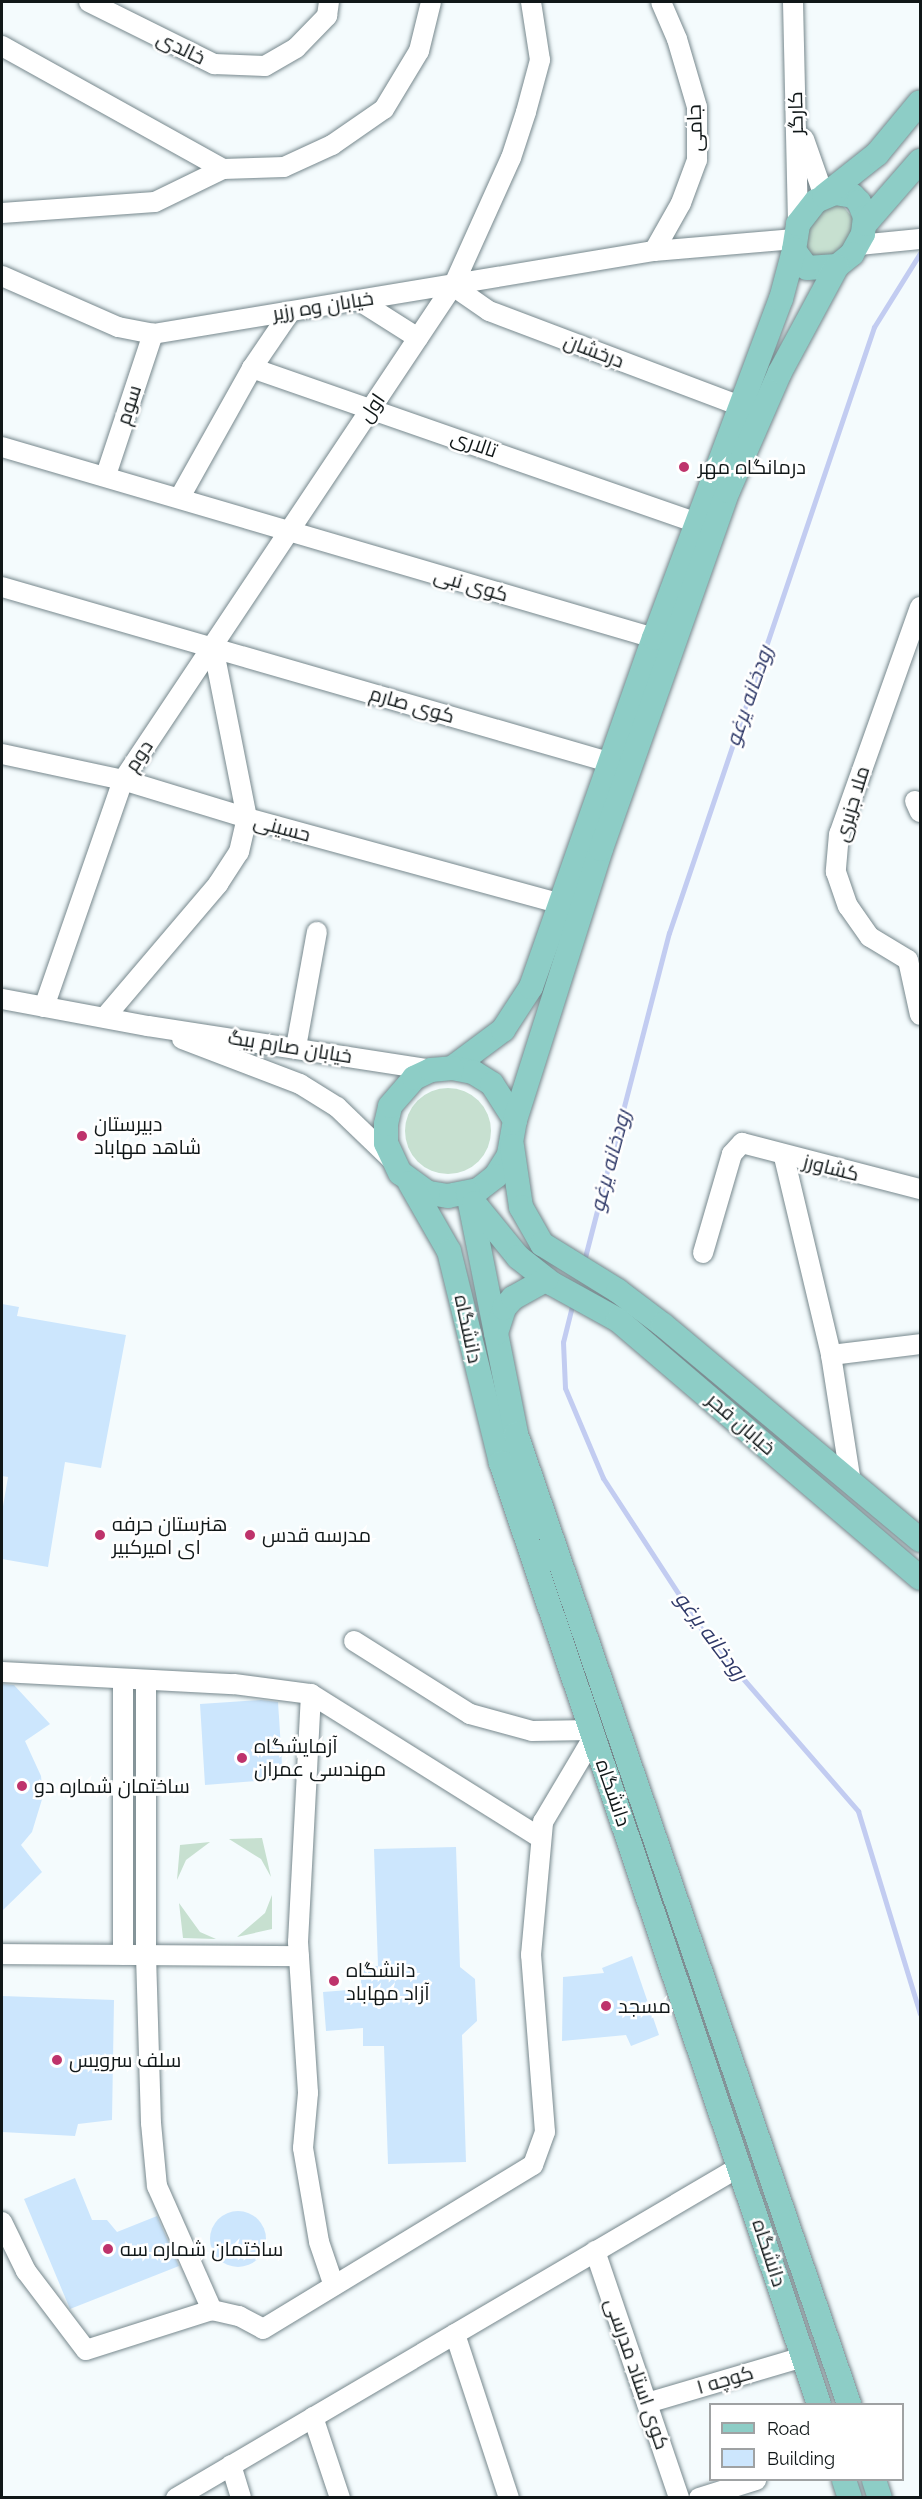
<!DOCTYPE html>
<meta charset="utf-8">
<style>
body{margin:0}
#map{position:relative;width:922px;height:2499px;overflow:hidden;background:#f4fbfd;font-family:Raleway,Cairo,sans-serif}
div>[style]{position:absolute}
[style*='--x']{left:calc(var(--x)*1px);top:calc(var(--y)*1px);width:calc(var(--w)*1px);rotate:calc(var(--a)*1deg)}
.green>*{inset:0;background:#c7e0d0}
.round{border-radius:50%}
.stream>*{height:5px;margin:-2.5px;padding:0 2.5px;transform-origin:2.5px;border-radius:2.5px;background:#c2ccf1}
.building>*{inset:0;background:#cce6fd}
.roads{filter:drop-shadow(0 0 2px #77888d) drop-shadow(0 0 2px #77888d)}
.minor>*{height:20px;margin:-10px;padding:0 10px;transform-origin:10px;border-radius:10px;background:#fff}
.major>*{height:24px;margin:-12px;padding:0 12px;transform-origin:12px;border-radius:12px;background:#8dcdc6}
.dots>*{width:16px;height:16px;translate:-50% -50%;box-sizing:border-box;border:3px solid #fff;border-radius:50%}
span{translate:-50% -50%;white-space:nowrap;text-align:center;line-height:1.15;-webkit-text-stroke:5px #fff;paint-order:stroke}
.street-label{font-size:20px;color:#101718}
.poi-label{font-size:20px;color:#101718}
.left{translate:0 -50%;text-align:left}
.water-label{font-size:21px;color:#303a69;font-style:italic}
.frame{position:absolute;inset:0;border:3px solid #101718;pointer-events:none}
.legend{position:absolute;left:709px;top:2403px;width:195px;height:78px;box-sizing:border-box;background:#fff;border:2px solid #9fa2a3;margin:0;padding:8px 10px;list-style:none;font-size:18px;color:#101718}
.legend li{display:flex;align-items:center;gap:12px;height:30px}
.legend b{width:30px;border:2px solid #9fa2a3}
</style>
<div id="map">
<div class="green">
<i style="clip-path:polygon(841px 204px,853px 218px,853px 233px,844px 248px,830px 258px,809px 258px,804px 235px,824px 206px)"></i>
<i class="round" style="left:405px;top:1088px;width:86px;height:86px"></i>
<i style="clip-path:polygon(262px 1838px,271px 1877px,261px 1859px,229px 1839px)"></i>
<i style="clip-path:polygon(210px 1842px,186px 1860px,177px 1880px,180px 1845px)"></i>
<i style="clip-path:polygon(272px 1895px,272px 1929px,237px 1937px,265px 1913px)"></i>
<i style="clip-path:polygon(179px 1903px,200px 1932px,216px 1939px,183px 1938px)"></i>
</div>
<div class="stream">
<i style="--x:584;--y:1261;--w:339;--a:-75.5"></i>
<i style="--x:669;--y:933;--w:640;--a:-71.31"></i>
<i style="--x:874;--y:327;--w:87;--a:-58.1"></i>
<i style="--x:573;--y:1302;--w:41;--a:104"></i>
<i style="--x:563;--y:1342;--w:46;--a:87.5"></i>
<i style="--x:565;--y:1388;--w:98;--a:67.1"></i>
<i style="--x:603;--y:1478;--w:189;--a:56.9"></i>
<i style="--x:706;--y:1636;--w:232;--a:49"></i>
<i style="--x:858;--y:1811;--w:212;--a:73"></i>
</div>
<div class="building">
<i style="clip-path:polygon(2px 1304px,19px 1307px,17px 1316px,126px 1335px,101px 1468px,65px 1462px,48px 1567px,2px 1559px,2px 1512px,8px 1477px,2px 1476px)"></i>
<i style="clip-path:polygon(2px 1684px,14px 1685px,50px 1724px,25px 1741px,41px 1776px,43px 1796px,32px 1832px,21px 1845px,42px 1872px,2px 1911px)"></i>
<i style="clip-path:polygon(261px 1700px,278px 1702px,283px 1779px,205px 1785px,200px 1704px)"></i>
<i style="clip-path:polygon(456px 1847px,460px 1967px,475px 1979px,477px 2021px,462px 2035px,466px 2162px,388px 2164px,384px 2046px,363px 2046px,363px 2028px,326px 2031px,323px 1992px,361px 1989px,361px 1966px,378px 1966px,374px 1849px)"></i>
<i style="clip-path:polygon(632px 1956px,659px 2035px,631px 2046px,626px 2035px,562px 2041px,563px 1977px,604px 1973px,602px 1968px)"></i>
<i style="clip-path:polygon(2px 1996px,114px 2000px,112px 2120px,78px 2124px,75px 2136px,2px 2132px)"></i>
<i style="clip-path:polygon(75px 2178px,92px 2220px,107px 2220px,117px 2232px,157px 2216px,179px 2266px,70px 2309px,24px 2199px)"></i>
<i class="round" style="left:210px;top:2211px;width:56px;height:56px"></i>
</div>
<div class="roads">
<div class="minor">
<i style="--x:89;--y:2;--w:140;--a:26.4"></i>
<i style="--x:214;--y:64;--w:51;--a:2.2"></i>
<i style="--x:265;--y:66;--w:36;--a:-30"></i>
<i style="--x:296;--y:48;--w:45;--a:-45.9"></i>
<i style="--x:327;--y:16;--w:14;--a:-82"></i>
<i style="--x:793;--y:2;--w:222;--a:88.7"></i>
<i style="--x:2;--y:46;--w:253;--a:29.1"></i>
<i style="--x:223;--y:169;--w:61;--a:-1.9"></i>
<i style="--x:284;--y:167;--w:53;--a:-24.6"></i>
<i style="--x:332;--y:145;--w:63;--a:-34.7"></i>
<i style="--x:384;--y:109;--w:68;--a:-58.9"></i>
<i style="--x:419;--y:51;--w:50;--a:-76.2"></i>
<i style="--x:804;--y:139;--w:60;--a:70.7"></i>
<i style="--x:2;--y:213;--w:153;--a:-4.1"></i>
<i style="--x:155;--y:202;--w:76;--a:-25.9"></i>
<i style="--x:859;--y:245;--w:61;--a:-5.6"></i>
<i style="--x:654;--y:251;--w:55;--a:-60.6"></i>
<i style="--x:681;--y:203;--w:46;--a:-69.6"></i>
<i style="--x:697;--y:160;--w:53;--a:-90"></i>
<i style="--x:697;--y:107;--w:71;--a:-106.4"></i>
<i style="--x:677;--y:39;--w:40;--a:-113.4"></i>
<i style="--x:2;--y:276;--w:127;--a:23.7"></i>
<i style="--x:118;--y:327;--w:36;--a:11"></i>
<i style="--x:153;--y:334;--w:508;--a:-9.41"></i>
<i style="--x:654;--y:251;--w:141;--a:-4.9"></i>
<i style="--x:453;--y:286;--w:44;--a:34.8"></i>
<i style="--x:489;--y:311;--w:268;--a:20.7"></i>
<i style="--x:358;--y:300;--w:71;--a:32.3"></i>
<i style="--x:252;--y:368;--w:470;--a:19.2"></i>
<i style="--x:2;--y:447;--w:679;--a:16.33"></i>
<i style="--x:106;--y:475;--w:149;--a:-71.6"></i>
<i style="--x:180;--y:497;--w:148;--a:-60.8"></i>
<i style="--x:252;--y:368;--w:68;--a:-55.8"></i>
<i style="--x:2;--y:587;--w:635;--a:16.09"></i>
<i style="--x:920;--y:607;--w:241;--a:109.6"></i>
<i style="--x:839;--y:834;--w:38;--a:95"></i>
<i style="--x:836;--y:872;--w:36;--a:71"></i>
<i style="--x:848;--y:906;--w:38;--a:55"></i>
<i style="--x:870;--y:937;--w:44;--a:31.2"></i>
<i style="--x:908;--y:960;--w:56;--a:77.7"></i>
<i style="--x:2;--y:754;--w:124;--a:12.1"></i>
<i style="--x:123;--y:780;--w:130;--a:17"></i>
<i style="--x:247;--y:818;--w:327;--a:15.3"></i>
<i style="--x:915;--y:801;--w:12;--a:66"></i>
<i style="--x:2;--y:999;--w:148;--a:10.5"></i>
<i style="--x:148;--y:1026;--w:286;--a:8.8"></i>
<i style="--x:44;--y:1007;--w:240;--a:-70.8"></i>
<i style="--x:123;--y:780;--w:596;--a:-56.28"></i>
<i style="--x:454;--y:284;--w:138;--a:-65.7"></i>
<i style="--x:511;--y:158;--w:48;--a:-71.9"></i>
<i style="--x:526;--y:112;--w:54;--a:-74.9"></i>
<i style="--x:540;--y:60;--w:59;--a:-98.8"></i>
<i style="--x:105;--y:1017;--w:175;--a:-49.6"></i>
<i style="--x:218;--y:884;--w:38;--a:-57"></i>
<i style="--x:239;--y:852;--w:35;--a:-77"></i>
<i style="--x:247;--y:818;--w:175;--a:-101.2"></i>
<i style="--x:182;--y:1039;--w:126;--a:20.9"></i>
<i style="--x:300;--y:1084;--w:44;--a:31.9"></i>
<i style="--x:337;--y:1107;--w:76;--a:43.9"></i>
<i style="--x:296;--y:1047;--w:117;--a:-79.7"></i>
<i style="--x:784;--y:1157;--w:204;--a:76.6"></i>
<i style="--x:831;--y:1355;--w:130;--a:81.1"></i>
<i style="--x:703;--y:1253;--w:103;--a:-73.7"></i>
<i style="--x:732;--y:1154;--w:15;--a:-48"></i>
<i style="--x:742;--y:1143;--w:184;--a:14.5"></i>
<i style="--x:831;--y:1355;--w:90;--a:-7"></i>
<i style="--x:354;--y:1641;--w:137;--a:32.2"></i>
<i style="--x:470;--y:1714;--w:64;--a:15.3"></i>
<i style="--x:532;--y:1731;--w:60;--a:-1"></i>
<i style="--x:2;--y:1672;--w:232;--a:3"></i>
<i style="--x:234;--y:1684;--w:78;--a:7.4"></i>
<i style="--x:311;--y:1694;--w:271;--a:32.1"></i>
<i style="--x:146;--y:1680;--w:275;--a:90"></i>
<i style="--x:146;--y:1955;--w:168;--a:88.3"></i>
<i style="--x:151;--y:2123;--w:63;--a:84.6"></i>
<i style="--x:157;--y:2186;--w:136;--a:66.1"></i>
<i style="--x:311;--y:1694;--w:248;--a:93"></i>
<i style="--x:298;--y:1942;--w:151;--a:86.2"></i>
<i style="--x:308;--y:2093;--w:55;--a:95.2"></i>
<i style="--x:303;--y:2148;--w:95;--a:80.3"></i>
<i style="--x:319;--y:2242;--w:46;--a:71.2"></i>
<i style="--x:2;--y:1954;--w:297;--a:0.4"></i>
<i style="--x:123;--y:1955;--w:276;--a:-90"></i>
<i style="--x:2;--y:2222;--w:55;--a:63.9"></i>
<i style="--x:26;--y:2271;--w:99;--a:52.8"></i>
<i style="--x:86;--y:2350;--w:132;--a:-17.6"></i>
<i style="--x:212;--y:2310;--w:28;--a:13"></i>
<i style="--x:239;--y:2316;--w:27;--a:28"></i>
<i style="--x:263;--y:2329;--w:316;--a:-31.3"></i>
<i style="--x:533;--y:2165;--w:35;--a:-70"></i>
<i style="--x:545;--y:2132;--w:178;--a:-94.5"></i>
<i style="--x:531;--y:1955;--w:134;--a:-84.8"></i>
<i style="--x:543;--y:1822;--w:100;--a:-59.3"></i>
<i style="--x:595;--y:2251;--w:261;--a:71.2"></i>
<i style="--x:455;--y:2334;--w:173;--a:71.8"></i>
<i style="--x:647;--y:2403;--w:163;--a:-16.4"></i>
<i style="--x:313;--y:2417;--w:85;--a:71.6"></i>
<i style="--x:231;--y:2465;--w:34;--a:73"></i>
<i style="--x:176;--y:2498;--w:655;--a:-30.44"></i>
<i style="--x:699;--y:2498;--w:60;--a:-17.5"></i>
</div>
<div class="major">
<i style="--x:835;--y:193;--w:18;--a:9"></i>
<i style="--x:853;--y:196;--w:8;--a:45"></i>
<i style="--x:859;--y:202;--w:16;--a:68"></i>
<i style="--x:865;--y:217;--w:17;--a:97"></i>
<i style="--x:863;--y:234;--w:23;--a:119"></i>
<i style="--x:852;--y:254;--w:19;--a:141"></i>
<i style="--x:837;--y:266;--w:30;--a:176"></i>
<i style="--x:807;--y:268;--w:22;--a:-126"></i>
<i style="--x:794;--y:250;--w:26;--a:-81"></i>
<i style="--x:798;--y:224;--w:29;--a:-52"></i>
<i style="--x:816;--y:201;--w:21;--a:-23"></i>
<i style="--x:824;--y:196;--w:68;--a:-38.4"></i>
<i style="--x:877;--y:154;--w:67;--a:-50.4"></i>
<i style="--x:865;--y:224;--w:84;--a:-48.9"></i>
<i style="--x:452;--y:1068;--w:64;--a:-36.7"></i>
<i style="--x:503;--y:1030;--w:51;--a:-56.9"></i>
<i style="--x:531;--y:987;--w:370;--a:-70.6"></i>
<i style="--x:654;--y:638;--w:362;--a:-69.5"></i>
<i style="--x:781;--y:299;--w:51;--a:-75.1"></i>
<i style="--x:452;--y:1068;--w:21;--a:11"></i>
<i style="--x:473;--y:1072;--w:22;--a:32"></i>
<i style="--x:492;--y:1084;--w:43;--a:57.4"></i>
<i style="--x:515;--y:1120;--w:36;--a:100"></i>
<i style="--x:509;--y:1155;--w:25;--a:122"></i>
<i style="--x:496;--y:1176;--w:23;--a:142"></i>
<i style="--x:478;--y:1190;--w:31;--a:169"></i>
<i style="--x:448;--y:1196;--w:20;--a:-171"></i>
<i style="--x:428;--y:1193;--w:34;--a:-144"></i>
<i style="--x:400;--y:1173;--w:33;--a:-115"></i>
<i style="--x:386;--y:1143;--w:19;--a:-90"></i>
<i style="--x:386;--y:1124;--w:18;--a:-77"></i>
<i style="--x:390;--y:1106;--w:37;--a:-49"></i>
<i style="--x:414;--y:1078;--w:19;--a:-25"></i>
<i style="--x:431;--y:1070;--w:21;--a:-5"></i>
<i style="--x:515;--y:1120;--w:284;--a:-72.4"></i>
<i style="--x:601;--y:849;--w:380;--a:-70.5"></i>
<i style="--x:728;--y:491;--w:130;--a:-66.4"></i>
<i style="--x:780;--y:372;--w:120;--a:-61.7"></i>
<i style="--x:512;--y:1146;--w:62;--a:81.6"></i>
<i style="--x:521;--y:1207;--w:43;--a:60.4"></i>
<i style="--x:542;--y:1244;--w:89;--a:31.7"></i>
<i style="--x:618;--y:1291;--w:56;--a:37.1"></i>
<i style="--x:663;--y:1325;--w:335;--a:39.9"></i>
<i style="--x:410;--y:1183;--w:78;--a:60.2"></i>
<i style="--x:449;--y:1251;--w:218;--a:76.2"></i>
<i style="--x:501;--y:1463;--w:993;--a:71.33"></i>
<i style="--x:468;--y:1193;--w:246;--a:78.7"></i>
<i style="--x:516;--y:1434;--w:1026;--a:71.05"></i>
<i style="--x:474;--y:1203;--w:70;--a:50.8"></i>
<i style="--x:518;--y:1257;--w:42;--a:38.2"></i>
<i style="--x:551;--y:1283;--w:77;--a:28.9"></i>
<i style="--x:618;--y:1320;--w:397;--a:40.5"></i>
<i style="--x:496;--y:1333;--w:26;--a:-72"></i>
<i style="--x:504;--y:1308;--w:13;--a:-48"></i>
<i style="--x:513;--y:1298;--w:38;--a:-29"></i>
<i style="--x:844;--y:2480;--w:19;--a:72"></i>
<i style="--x:874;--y:2480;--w:19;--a:72"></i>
</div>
</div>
<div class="dots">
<i style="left:684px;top:467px;background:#be336b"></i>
<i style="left:82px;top:1136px;background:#be336b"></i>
<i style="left:100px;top:1535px;background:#be336b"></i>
<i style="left:250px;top:1535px;background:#be336b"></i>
<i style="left:242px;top:1758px;background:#be336b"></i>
<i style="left:22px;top:1786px;background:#be336b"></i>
<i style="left:334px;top:1981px;background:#be336b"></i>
<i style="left:606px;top:2006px;background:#be336b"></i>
<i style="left:57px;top:2060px;background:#be336b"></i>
<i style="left:108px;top:2249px;background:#be336b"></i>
</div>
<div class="street-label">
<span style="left:181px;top:48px;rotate:26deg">خالدی</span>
<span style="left:796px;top:113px;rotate:-91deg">کارگر</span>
<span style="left:695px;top:128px;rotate:-92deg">جامی</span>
<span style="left:323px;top:306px;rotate:-9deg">خیابان وه رزیر</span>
<span style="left:594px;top:351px;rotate:21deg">درخشان</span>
<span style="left:129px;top:405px;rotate:-72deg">سوم</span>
<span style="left:372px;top:408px;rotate:-56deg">اول</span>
<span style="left:474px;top:444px;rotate:19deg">تالاری</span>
<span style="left:471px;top:585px;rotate:16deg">کوی نبی</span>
<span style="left:412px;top:705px;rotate:16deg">کوی صارم</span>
<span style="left:139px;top:756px;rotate:-56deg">دوم</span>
<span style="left:852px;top:804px;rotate:-73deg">ملا جزیری</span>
<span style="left:282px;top:828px;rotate:15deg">حسینی</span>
<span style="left:290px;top:1047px;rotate:9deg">خیابان صارم بیگ</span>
<span style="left:831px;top:1168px;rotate:14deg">کشاورز</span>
<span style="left:468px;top:1329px;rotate:78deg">دانشگاه</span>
<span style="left:741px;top:1424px;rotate:41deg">خیابان فجر</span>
<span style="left:613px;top:1793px;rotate:71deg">دانشگاه</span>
<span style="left:769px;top:2253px;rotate:72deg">دانشگاه</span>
<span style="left:637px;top:2374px;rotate:71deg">کوی استاد مدرسی</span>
<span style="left:725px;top:2380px;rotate:-16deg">کوچه ۱</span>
</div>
<div class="poi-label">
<span class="left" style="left:698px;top:467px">درمانگاه مهر</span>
<span class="left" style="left:94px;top:1136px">دبیرستان<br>شاهد مهاباد</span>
<span class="left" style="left:112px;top:1536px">هنرستان حرفه<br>ای امیرکبیر</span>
<span class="left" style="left:262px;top:1535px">مدرسه قدس</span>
<span class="left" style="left:254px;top:1758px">آزمایشگاه<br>مهندسی عمران</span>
<span class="left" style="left:34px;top:1786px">ساختمان شماره دو</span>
<span class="left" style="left:346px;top:1982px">دانشگاه<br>آزاد مهاباد</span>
<span class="left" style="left:618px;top:2006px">مسجد</span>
<span class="left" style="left:69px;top:2060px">سلف سرویس</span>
<span class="left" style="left:120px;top:2249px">ساختمان شماره سه</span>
</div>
<div class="water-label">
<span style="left:749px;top:696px;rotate:-71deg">رودخانه یرغو</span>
<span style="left:610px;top:1161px;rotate:-75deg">رودخانه یرغو</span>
<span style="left:711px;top:1636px;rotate:53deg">رودخانه یرغو</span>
</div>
<div class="frame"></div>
<ul class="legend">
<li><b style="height:8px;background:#8dcdc6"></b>Road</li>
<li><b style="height:16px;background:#cce6fd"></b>Building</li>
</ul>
</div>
